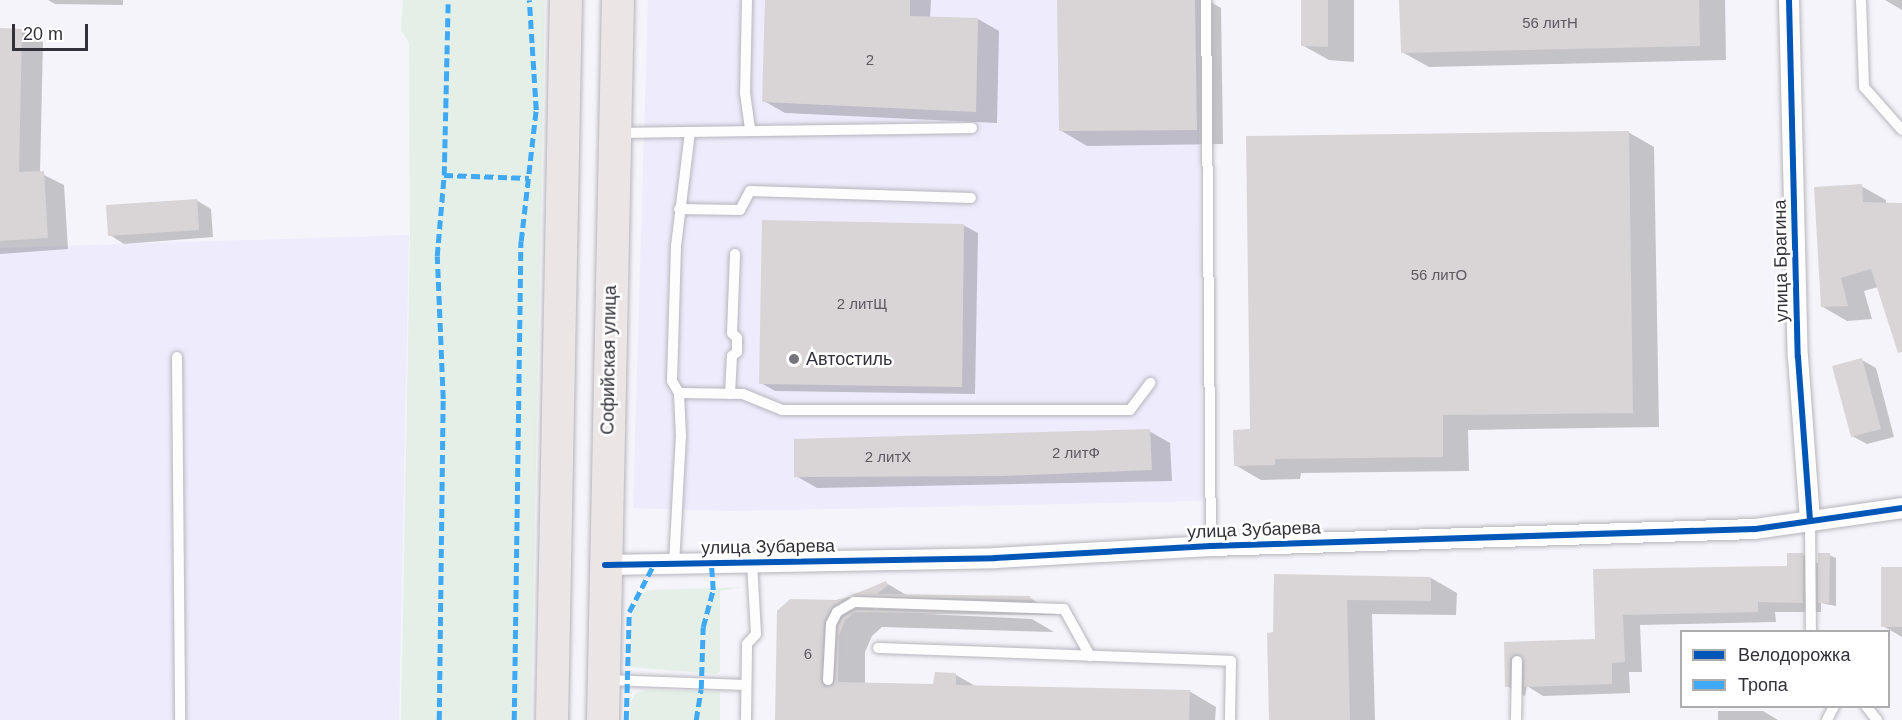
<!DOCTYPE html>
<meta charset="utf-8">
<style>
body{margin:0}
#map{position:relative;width:1902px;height:720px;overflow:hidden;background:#f5f4fa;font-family:Helvetica,sans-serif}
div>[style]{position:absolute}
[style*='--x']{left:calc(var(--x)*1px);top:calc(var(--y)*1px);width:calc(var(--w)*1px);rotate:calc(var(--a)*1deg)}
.built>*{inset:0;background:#eeebfc}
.green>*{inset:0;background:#e4f0e7}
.shadow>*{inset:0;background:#0003}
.building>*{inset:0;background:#d9d5d6}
.roads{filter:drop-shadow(0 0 2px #b6b5bb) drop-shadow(0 0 2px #b6b5bb)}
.lane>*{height:10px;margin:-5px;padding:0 5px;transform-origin:5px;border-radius:5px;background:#fefdfe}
.street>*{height:20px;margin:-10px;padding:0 10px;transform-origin:10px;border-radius:10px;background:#fefdfe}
.primary>*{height:32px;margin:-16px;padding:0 16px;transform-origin:16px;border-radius:16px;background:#ebe5e6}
.quiet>*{height:4.5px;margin-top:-2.25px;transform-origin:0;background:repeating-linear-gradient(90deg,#3fa9f5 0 9px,transparent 0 13.5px)}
.cycleway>*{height:6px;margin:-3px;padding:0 3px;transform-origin:3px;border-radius:3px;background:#0057b8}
.dots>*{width:16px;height:16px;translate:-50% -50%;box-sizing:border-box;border:3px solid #fff;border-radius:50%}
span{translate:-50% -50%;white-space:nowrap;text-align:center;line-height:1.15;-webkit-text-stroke:5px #fff;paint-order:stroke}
.number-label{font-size:15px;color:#5c5960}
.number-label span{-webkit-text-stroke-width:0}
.street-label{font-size:18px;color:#323038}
.poi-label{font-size:18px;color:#323038}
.left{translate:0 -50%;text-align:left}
.legend{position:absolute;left:1680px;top:630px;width:210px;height:78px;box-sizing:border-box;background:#fff;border:2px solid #adacaf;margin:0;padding:8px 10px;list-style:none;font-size:18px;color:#323038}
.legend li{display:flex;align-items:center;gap:12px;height:30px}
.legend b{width:30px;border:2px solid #adacaf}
.scale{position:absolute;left:12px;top:24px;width:76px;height:27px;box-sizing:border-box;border:3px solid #323038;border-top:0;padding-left:8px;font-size:18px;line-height:21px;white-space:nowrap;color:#323038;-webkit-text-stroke:4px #fff;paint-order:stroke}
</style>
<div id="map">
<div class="built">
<i style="clip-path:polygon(648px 0,1198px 0,1202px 501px,733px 511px,633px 508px)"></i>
<i style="clip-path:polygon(409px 235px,399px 720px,0 720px,0 248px)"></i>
</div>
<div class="green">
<i style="clip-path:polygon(403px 0,545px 0,531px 720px,401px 720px,410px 235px,409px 43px,401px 30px)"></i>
<i style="clip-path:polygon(743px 587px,720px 591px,720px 671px,716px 674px,630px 667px,630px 623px,638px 595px,650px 590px)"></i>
<i style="clip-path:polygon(648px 690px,720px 692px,720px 720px,630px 720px,630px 703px,636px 693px)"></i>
</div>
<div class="shadow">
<i style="clip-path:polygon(48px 0,123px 0,123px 5px,55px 4px)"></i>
<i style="clip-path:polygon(767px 0,931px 0,930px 18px,978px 19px,999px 31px,997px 123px,785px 113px,764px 101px)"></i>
<i style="clip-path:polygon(1059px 0,1207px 0,1221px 8px,1223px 144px,1087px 146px,1060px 130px)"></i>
<i style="clip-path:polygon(1302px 0,1354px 0,1354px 62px,1329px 60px,1302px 45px)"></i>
<i style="clip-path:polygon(1401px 0,1725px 0,1726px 60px,1429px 67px,1402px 52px)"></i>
<i style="clip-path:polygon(1885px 0,1902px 0,1902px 10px)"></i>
<i style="clip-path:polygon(0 30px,22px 30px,43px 42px,40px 173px,64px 185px,68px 249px,0 254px)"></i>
<i style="clip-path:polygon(1628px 132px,1654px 147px,1659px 427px,1468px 430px,1469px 471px,1301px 473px,1300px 479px,1261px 480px,1235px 465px,1252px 431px)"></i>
<i style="clip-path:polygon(1861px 186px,1886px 200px,1886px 204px,1902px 204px,1902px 328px,1878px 287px,1864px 291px,1872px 319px,1847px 321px,1823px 307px)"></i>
<i style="clip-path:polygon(196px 200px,211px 209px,213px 237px,124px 244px,110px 235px)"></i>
<i style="clip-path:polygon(963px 225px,978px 233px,975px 394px,775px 391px,761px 383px)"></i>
<i style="clip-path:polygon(1862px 360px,1876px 368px,1894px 437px,1867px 444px,1852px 436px)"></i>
<i style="clip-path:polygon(1149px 431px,1170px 443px,1172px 481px,817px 488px,796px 476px)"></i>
<i style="clip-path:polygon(1802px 554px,1819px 564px,1829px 555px,1836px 558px,1836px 606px,1821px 603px,1821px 612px,1775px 612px,1776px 622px,1640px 625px,1642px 672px,1629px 672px,1630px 693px,1543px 696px,1527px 686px,1525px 696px,1507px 686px,1506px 643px,1596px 641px,1595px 571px,1788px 567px)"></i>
<i style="clip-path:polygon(1902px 569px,1902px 637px,1883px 626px)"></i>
<i style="clip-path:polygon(1276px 576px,1431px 578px,1457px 593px,1456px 615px,1372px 614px,1375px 720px,1271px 720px)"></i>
<i style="clip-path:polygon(886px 583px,908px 596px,1030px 598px,1057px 615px,924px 614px,1032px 619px,1054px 632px,882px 627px,872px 636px,865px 652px,865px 684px,934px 686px,956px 675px,977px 687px,1189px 691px,1216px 707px,1215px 720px,776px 720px,779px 612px,850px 597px,882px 612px,852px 595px)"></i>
<i style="clip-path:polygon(1718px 711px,1763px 711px,1778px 720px,1718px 720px)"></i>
</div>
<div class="building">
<i style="clip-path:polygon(765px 0,910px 0,910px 16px,978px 18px,976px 112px,762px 102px)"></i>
<i style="clip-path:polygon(1057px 0,1195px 0,1197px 130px,1059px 131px)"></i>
<i style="clip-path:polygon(1301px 0,1328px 0,1328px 47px,1301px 46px)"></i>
<i style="clip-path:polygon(1399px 0,1699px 0,1700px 46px,1401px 53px)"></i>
<i style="clip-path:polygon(0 28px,22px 29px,19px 172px,44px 171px,48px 238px,0 241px)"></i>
<i style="clip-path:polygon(1629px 131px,1633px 413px,1443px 415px,1443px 457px,1275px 459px,1275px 465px,1234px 466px,1233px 430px,1250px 429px,1246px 136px)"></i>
<i style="clip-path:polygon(1862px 184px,1863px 202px,1902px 203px,1902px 352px,1898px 353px,1871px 269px,1841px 278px,1848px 306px,1821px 307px,1814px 187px)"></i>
<i style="clip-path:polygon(197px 199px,199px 230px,108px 236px,106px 205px)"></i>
<i style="clip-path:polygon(762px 220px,964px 224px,962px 387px,759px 384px)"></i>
<i style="clip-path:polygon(1862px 358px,1881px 429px,1851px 437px,1832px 366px)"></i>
<i style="clip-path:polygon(1150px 429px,1152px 470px,1002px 476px,794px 477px,794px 439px)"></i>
<i style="clip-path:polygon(1787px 553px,1803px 553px,1803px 603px,1758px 602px,1758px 612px,1623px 615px,1625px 662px,1612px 663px,1612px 684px,1524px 687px,1524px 661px,1517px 654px,1510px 658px,1509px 687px,1505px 687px,1504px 642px,1595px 639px,1593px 569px,1787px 566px)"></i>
<i style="clip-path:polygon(1818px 553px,1830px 553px,1829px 603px,1818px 603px)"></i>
<i style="clip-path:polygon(1881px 567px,1902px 567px,1902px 627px,1881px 627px)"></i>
<i style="clip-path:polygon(1274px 574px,1431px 577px,1431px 601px,1347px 600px,1350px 720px,1269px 720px,1267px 633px,1273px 632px)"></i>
<i style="clip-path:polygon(886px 581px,888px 585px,877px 594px,1030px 596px,1031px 600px,850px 596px)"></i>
<i style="clip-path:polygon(850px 596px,833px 606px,824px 621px,821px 680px,824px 687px,832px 686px,835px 681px,838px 626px,843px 617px,856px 610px,1032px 615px,855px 612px,845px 620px,839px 636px,838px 682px,933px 684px,935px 672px,956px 673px,956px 685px,1190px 690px,1189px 720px,775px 720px,777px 611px,790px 599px,838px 600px)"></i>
</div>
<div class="roads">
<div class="lane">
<i style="--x:747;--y:0;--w:93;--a:91.2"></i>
<i style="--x:745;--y:93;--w:37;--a:82"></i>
<i style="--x:1206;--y:0;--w:546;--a:89.48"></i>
<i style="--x:1861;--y:0;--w:87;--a:88"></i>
<i style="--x:1864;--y:87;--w:57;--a:48.5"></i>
<i style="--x:619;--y:133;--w:353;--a:-0.8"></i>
<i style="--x:679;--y:209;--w:61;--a:0.9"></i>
<i style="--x:740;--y:210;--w:21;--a:-62"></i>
<i style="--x:750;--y:191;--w:221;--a:1.8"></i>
<i style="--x:177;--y:357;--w:363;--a:89.5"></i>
<i style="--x:679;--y:393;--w:64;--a:0.9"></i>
<i style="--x:743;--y:394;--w:42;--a:22.3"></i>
<i style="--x:782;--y:410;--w:348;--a:0"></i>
<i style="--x:1130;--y:410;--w:34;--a:-53"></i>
<i style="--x:730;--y:394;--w:38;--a:-87"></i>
<i style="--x:732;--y:356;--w:6;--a:-39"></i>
<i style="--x:737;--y:352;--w:14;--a:-90"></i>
<i style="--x:737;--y:338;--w:7;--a:-135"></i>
<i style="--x:732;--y:333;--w:79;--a:-87.8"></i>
<i style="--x:1810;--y:521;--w:111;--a:89.5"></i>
<i style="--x:674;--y:564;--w:128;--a:-86.9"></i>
<i style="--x:681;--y:436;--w:43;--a:-92.7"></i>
<i style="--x:679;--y:393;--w:14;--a:-120"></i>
<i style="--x:672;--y:381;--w:135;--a:-88.3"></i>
<i style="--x:676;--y:246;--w:115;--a:-83"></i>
<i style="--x:878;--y:648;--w:353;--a:2.1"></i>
<i style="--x:1231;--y:661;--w:59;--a:91"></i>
<i style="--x:607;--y:680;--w:139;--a:2.1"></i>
<i style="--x:828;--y:680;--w:56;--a:-86.9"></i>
<i style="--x:831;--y:624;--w:13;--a:-63"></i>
<i style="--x:837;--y:612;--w:20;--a:-30"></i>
<i style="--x:854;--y:602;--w:210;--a:1.9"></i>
<i style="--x:1064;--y:609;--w:54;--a:61"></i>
<i style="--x:1866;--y:706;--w:18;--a:52"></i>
<i style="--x:746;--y:720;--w:76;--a:-89.2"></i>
<i style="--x:747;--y:644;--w:13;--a:-48"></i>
<i style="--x:756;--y:634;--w:71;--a:-93.2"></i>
<i style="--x:1516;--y:720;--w:59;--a:-89"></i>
<i style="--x:1827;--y:720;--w:16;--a:-63"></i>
</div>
<div class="street">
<i style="--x:1789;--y:0;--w:357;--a:88.6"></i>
<i style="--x:1798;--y:357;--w:164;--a:85.8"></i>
<i style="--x:605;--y:565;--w:390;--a:-1"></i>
<i style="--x:995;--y:558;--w:216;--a:-3.2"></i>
<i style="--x:1211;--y:546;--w:544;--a:-1.79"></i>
<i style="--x:1755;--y:529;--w:148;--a:-8.1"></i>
</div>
<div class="primary">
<i style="--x:552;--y:720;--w:720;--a:-88.89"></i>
<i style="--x:603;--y:720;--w:720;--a:-88.81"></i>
</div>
</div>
<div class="quiet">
<i style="--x:444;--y:175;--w:85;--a:2"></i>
<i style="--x:439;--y:720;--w:321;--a:-89.3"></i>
<i style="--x:443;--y:399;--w:143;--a:-92.4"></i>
<i style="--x:437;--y:256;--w:81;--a:-85.1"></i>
<i style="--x:444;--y:175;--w:175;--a:-88.7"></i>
<i style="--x:514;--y:720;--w:479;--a:-89.2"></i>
<i style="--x:521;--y:241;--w:132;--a:-83.5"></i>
<i style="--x:536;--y:110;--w:110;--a:-93.6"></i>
<i style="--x:626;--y:720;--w:108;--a:-88.4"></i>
<i style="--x:629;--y:612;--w:54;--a:-62.5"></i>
<i style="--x:696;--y:720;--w:31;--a:-81"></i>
<i style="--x:701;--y:689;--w:62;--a:-88.2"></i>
<i style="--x:703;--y:627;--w:38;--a:-75"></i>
<i style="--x:713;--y:590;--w:26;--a:-94"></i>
</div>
<div class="cycleway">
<i style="--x:1789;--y:0;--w:357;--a:88.6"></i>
<i style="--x:1798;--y:357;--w:164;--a:85.8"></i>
<i style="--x:605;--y:565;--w:390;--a:-1"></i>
<i style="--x:995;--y:558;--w:216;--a:-3.2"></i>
<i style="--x:1211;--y:546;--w:544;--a:-1.79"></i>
<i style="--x:1755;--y:529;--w:148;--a:-8.1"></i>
</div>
<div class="dots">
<i style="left:794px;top:359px;background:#76757c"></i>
</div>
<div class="number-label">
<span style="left:1550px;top:23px">56 литН</span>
<span style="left:870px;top:60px">2</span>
<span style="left:1439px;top:275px">56 литО</span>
<span style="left:862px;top:304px">2 литЩ</span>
<span style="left:1076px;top:453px">2 литФ</span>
<span style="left:888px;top:457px">2 литХ</span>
<span style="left:808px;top:654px">6</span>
</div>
<div class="street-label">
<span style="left:1781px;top:261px;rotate:-91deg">улица Брагина</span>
<span style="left:609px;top:360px;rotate:-89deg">Софийская улица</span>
<span style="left:1254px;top:530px;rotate:-2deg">улица Зубарева</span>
<span style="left:768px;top:547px;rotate:-1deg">улица Зубарева</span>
</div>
<div class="poi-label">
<span class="left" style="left:806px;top:359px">Автостиль</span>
</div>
<ul class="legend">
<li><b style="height:8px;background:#0057b8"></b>Велодорожка</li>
<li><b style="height:8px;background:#3fa9f5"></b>Тропа</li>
</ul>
<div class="scale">20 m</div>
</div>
